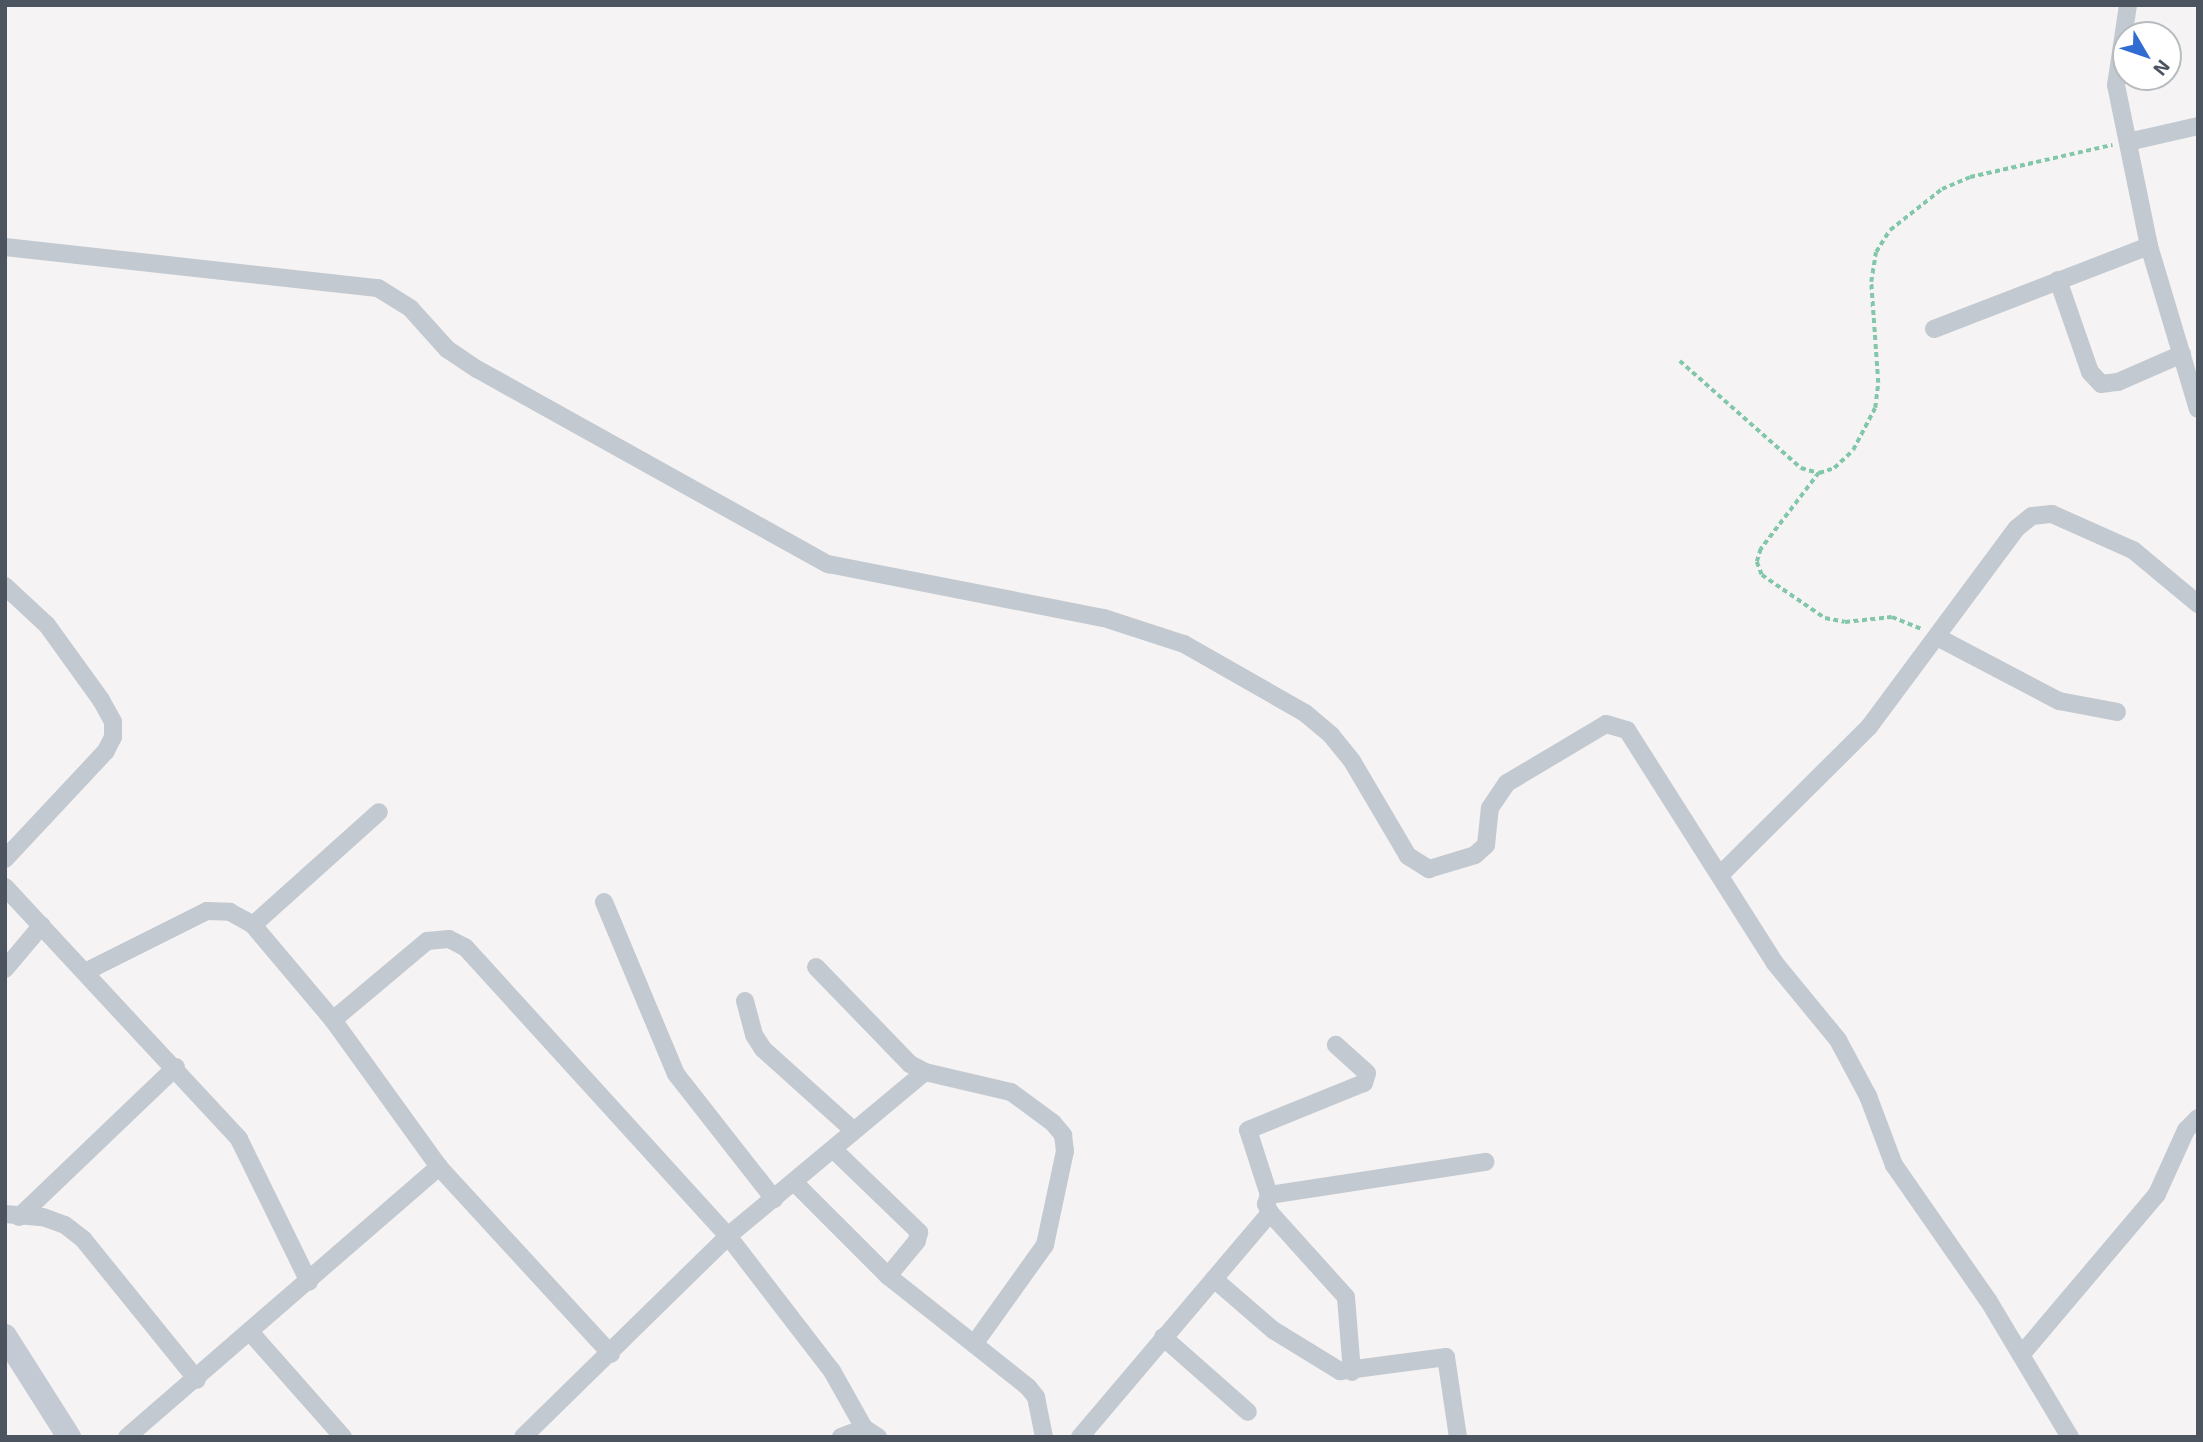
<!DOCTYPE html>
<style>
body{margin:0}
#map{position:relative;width:2203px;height:1442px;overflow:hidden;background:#f5f3f3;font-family:"Exo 2",sans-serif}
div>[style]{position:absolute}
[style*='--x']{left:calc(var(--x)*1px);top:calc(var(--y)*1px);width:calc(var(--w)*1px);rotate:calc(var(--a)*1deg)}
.path>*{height:3.5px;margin-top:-1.75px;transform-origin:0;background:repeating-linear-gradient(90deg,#83c7aa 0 5px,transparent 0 8.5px)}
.street>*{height:18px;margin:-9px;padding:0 9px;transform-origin:9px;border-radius:9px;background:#c3c9d0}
.secondary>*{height:24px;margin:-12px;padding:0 12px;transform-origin:12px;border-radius:12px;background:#c3cad4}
span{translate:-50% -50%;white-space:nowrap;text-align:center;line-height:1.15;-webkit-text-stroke:5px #fff;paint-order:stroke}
.frame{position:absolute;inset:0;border:7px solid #4c555f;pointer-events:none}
.north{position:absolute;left:2112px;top:21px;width:70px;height:70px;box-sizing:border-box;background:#fff;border:2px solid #b7bbbf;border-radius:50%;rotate:129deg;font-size:19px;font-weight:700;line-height:28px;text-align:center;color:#4c555f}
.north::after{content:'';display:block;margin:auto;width:24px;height:32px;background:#306cd2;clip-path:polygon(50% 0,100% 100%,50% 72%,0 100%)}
</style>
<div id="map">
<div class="path">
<i style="--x:1680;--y:361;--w:162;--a:41.5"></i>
<i style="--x:1801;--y:468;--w:19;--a:16"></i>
<i style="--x:1819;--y:473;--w:16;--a:-18"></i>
<i style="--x:1834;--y:468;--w:26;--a:-43"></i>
<i style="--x:1853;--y:450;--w:47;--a:-62.4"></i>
<i style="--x:1875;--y:408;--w:25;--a:-83"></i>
<i style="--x:1878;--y:383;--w:101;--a:-94"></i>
<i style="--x:1871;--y:282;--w:30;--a:-81"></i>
<i style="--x:1876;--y:252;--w:26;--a:-58"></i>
<i style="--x:1890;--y:230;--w:66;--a:-38.3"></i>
<i style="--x:1942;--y:189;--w:30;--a:-23"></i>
<i style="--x:1970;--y:177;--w:146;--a:-12.7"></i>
<i style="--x:1819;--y:473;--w:96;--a:127.3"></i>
<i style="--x:1761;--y:549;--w:14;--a:107"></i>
<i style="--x:1757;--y:562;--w:14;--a:69"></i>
<i style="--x:1762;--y:575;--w:76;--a:34.3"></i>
<i style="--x:1825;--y:618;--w:20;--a:11"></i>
<i style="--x:1845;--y:622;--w:47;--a:-6.1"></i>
<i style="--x:1892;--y:617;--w:31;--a:22"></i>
</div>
<div class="street">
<i style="--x:2128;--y:5;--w:81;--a:98.5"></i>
<i style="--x:2116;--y:85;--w:164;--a:78.4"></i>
<i style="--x:2149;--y:246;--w:170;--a:73.3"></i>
<i style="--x:2128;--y:142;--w:72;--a:-12.9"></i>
<i style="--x:5;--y:247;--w:375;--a:6.3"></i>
<i style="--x:378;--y:288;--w:39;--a:32"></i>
<i style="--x:411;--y:309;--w:54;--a:48"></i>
<i style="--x:447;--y:349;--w:36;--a:34"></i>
<i style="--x:477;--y:369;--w:402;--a:29.1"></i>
<i style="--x:828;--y:564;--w:281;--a:11.1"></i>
<i style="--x:1104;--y:618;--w:84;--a:18"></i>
<i style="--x:1184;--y:644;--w:139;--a:29.7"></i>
<i style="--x:1305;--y:713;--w:34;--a:40"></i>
<i style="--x:1331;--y:735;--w:33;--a:51"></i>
<i style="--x:1352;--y:761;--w:110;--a:59.5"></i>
<i style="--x:1408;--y:856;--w:25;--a:32"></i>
<i style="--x:1429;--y:869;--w:48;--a:-16.9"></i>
<i style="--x:1475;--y:855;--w:15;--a:-42"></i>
<i style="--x:1486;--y:845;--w:37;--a:-84"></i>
<i style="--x:1490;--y:808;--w:30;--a:-56"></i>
<i style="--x:1507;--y:783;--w:115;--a:-30.8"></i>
<i style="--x:1606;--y:724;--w:22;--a:16"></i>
<i style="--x:1627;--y:730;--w:275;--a:57.6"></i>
<i style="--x:1774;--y:962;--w:101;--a:50.6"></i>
<i style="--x:1838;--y:1040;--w:64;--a:61.8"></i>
<i style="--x:1868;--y:1096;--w:74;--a:69.4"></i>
<i style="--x:1894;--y:1165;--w:165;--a:55.2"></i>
<i style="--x:1988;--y:1300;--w:160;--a:59.1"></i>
<i style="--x:2058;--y:280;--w:97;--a:70.8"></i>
<i style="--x:2090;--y:372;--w:16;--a:47"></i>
<i style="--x:2101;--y:384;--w:17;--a:-7"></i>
<i style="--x:2118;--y:382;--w:70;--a:-23.6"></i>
<i style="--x:1934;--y:329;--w:230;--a:-21.1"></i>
<i style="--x:5;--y:586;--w:57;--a:42.9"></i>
<i style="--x:47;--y:625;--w:92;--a:54.2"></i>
<i style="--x:101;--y:700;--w:25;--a:61"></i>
<i style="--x:113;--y:722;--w:15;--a:90"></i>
<i style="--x:113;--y:737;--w:16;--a:117"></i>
<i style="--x:106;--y:751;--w:148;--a:133.1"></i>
<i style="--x:1939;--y:638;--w:136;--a:27.7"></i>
<i style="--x:2059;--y:701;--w:59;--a:10.7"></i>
<i style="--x:1721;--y:874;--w:209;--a:-44.8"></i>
<i style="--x:1869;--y:727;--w:248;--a:-53.4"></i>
<i style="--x:2017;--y:528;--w:19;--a:-39"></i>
<i style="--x:2032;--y:516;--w:20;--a:-6"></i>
<i style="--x:2052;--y:514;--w:89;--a:24"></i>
<i style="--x:2133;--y:550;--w:85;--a:39.7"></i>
<i style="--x:5;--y:887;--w:344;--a:47.1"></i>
<i style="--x:239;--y:1139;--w:159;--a:63.9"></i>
<i style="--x:604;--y:902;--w:186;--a:67.3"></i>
<i style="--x:676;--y:1074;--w:159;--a:51.9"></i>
<i style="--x:253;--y:925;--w:169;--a:-41.9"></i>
<i style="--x:816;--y:967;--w:135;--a:45.9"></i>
<i style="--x:910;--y:1064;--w:17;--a:28"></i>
<i style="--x:925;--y:1072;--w:88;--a:13.1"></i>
<i style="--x:1011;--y:1092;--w:52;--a:36.4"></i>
<i style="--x:1053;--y:1123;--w:16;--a:50"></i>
<i style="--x:1063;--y:1135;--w:16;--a:83"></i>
<i style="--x:1065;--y:1151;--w:96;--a:102"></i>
<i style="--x:1045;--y:1245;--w:122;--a:125.6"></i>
<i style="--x:5;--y:969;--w:57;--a:-49.9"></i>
<i style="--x:87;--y:971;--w:134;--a:-26.6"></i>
<i style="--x:207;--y:911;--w:23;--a:2"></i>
<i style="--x:230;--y:912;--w:26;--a:29"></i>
<i style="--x:253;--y:925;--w:124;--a:49.9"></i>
<i style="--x:333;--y:1020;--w:181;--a:54.2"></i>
<i style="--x:439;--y:1167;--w:254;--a:47.4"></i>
<i style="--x:745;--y:1001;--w:35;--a:75"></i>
<i style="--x:754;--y:1035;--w:17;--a:57"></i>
<i style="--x:763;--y:1049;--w:122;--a:42"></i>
<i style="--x:333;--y:1020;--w:123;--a:-40"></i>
<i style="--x:427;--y:941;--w:22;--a:-5"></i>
<i style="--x:449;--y:939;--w:18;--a:27"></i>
<i style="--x:465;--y:947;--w:391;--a:47.7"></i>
<i style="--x:728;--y:1236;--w:170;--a:52.4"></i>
<i style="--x:832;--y:1371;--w:65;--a:60.7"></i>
<i style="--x:833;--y:1149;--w:120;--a:44"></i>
<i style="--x:919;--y:1232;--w:9;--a:103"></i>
<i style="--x:917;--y:1241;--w:45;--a:129.6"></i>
<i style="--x:794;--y:1182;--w:133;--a:45"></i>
<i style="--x:888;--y:1276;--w:179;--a:38.4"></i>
<i style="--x:1028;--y:1387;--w:13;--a:51"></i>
<i style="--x:1036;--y:1397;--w:41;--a:78.7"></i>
<i style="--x:1269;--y:1195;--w:68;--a:-107.9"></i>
<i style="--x:1248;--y:1130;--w:125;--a:-22.1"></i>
<i style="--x:1364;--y:1083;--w:10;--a:-73"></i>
<i style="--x:1367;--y:1073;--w:42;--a:-137.9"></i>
<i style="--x:5;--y:1214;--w:38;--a:5"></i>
<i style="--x:43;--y:1217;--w:23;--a:20"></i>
<i style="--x:65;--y:1225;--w:23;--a:38"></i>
<i style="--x:83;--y:1239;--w:181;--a:51"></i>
<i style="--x:19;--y:1217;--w:217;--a:-43.7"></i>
<i style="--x:1214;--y:1279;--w:78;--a:40.8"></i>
<i style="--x:1273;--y:1330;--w:79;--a:31.5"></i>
<i style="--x:1340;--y:1371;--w:107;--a:-7.5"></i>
<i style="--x:1446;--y:1357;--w:81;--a:81.5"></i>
<i style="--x:251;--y:1333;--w:139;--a:48.5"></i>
<i style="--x:1163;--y:1337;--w:113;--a:41.4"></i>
<i style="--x:2021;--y:1355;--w:211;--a:-49.8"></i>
<i style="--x:2157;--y:1194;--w:70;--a:-65.6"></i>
<i style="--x:2186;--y:1130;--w:17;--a:-45"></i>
<i style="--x:1352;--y:1372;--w:75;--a:-94.6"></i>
<i style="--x:1346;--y:1297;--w:113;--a:-132.1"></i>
<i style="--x:1270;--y:1213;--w:10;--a:-114"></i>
<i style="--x:1266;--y:1204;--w:9;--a:-72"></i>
<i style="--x:1269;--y:1195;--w:219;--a:-8.7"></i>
<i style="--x:127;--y:1437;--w:413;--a:-40.9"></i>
<i style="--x:523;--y:1437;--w:287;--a:-44.4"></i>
<i style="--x:728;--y:1236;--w:256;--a:-39.8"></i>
<i style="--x:841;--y:1437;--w:25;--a:-21"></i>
<i style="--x:864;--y:1428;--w:17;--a:33"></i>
<i style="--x:1080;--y:1437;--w:294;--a:-49.7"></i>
</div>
<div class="secondary">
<i style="--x:5;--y:1336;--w:120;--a:57.6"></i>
</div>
<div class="frame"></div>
<div class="north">N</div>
</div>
